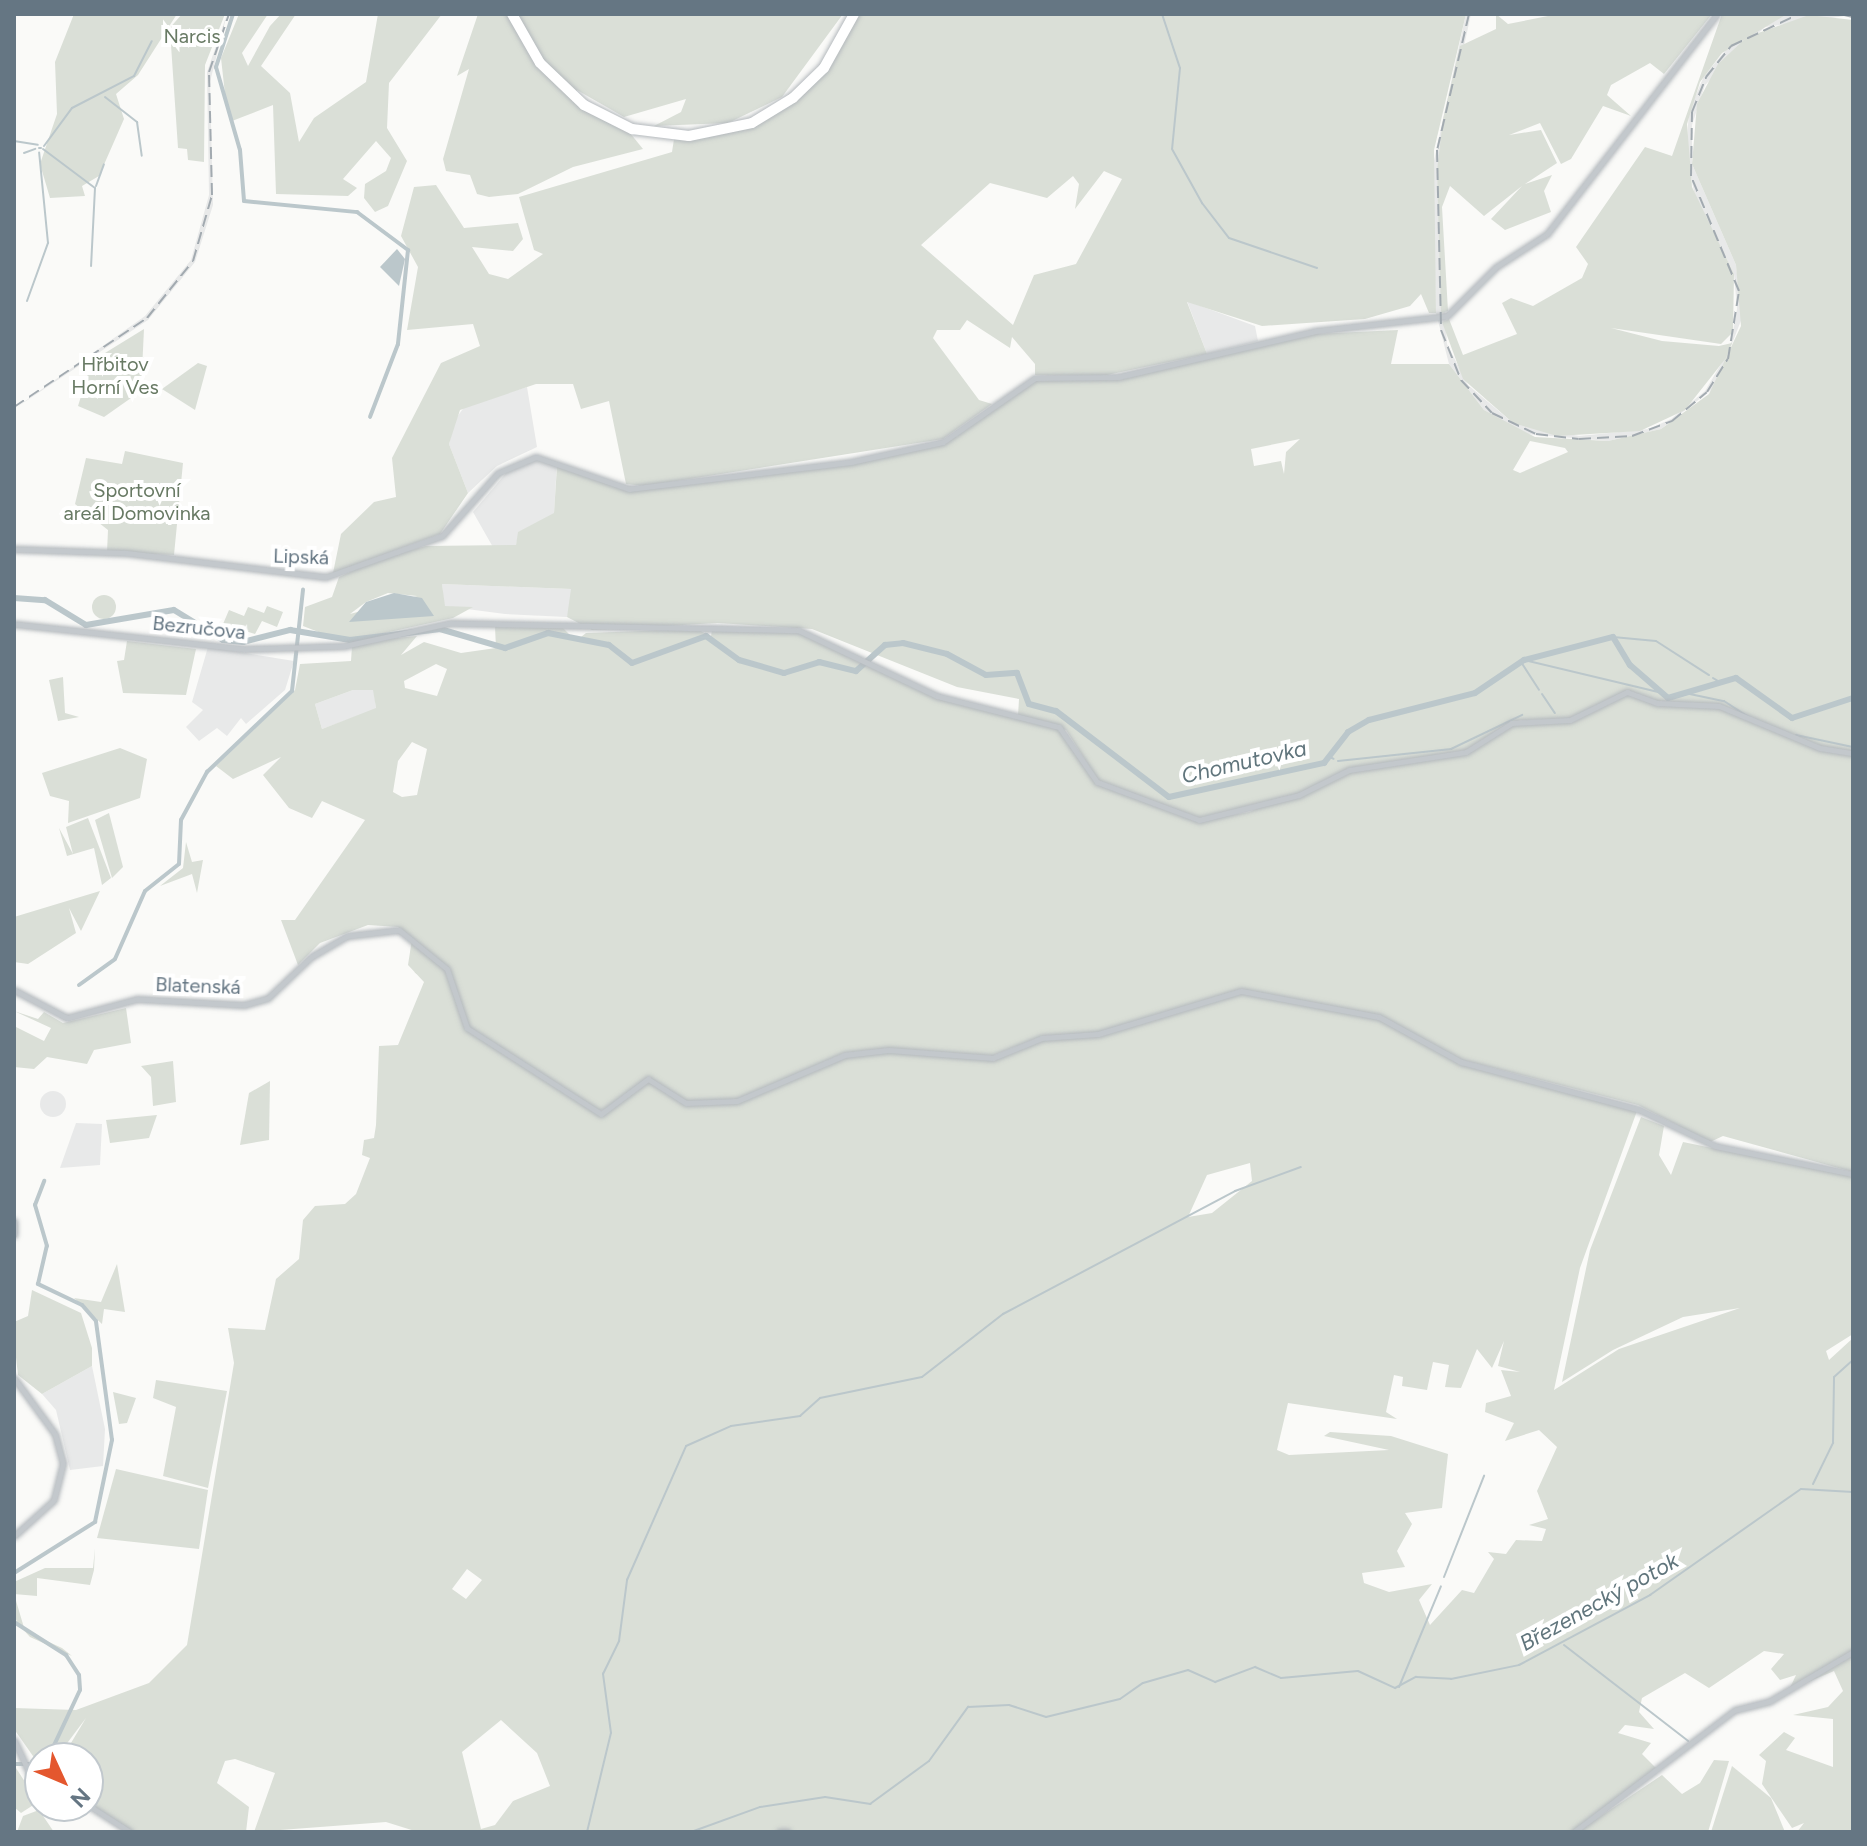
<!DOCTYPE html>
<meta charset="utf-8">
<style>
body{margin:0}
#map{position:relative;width:1867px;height:1846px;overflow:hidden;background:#fafaf8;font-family:Figtree,sans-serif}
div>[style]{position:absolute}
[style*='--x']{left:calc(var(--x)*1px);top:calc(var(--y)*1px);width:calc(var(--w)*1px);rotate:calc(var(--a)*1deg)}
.built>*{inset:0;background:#e8e9e9}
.round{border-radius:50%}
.green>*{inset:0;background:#dadfd7}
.water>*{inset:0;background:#bbc7cb}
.stream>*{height:2px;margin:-1px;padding:0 1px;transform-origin:1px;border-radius:1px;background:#bbc7cb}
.canal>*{height:4px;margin:-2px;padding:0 2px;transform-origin:2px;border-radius:2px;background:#bbc7cb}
.river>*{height:6px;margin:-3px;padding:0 3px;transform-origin:3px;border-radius:3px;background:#bbc7cb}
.roads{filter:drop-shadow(0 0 2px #b4b9bd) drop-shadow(0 0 2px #b4b9bd)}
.minor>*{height:5px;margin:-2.5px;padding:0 2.5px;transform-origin:2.5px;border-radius:2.5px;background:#c3c8cc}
.highway>*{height:10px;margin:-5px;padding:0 5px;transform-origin:5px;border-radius:5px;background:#fff}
.rail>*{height:2px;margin-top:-1px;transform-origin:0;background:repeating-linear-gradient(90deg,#a2aab0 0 12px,transparent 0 18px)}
span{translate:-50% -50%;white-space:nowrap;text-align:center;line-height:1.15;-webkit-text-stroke:8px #fff;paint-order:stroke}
.park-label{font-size:20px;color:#687a64}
.street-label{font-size:20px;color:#657683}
.water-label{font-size:22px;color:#60757c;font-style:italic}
.frame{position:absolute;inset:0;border:16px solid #657683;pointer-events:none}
.north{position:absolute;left:24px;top:1742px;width:80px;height:80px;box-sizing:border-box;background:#fff;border:2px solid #c1c8cd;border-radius:50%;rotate:134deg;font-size:22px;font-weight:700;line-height:32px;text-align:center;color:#657683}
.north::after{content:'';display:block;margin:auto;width:28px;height:36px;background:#e4572e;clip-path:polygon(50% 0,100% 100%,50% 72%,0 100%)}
</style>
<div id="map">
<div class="built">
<i style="clip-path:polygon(227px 14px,210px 82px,213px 205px,195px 262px,148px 320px,14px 409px,145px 316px,191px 260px,209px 195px,207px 72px)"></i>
<i style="clip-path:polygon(1466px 14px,1471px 14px,1437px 171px,1447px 344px,1468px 385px,1513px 423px,1579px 436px,1649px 429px,1671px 419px,1705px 391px,1730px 349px,1737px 309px,1734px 274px,1695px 196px,1686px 154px,1689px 111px,1704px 76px,1730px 45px,1763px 23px,1787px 14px,1853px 15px,1765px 27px,1705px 85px,1692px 125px,1692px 164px,1736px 265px,1742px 318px,1715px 387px,1661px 429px,1608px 441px,1526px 434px,1484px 410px,1449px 364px,1436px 313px,1432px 170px)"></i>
<i style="clip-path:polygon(1187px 301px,1255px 326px,1258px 341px,1207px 354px)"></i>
<i style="clip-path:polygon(527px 387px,537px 447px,497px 466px,468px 493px,449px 444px,454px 421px,465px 406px)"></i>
<i style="clip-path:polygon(537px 460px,557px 462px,554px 514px,519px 532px,516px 545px,494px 549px,473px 512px,507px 472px)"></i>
<i style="clip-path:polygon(442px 584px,571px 589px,574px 597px,567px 617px,505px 614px,444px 606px)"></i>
<i style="clip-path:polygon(208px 647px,294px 661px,285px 690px,246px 724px,241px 718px,227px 736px,217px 728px,199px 741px,186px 727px,203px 710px,192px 702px)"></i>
<i style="clip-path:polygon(353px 690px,374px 690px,376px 709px,322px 729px,315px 704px)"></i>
<i class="round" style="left:40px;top:1091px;width:26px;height:26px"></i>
<i style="clip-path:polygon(76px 1123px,102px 1124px,100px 1165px,60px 1168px)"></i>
<i style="clip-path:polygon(92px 1366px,105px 1429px,103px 1466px,70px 1470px,56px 1410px,42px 1394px)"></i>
</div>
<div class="green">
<i style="clip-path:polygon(74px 14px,177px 14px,138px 75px,116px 94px,124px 119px,99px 176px,82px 186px,85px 196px,50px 198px,40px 164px,57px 114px,55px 62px)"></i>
<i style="clip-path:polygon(182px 14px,225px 14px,205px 65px,204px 162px,188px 160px,187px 149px,178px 148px,171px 45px,161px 38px)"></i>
<i style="clip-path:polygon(239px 14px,268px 14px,242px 53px,248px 66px,270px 26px,281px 14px,296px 14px,261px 66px,290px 93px,299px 142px,314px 118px,366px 82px,378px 14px,442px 14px,389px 83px,387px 128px,407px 161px,388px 206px,375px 212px,364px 198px,365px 184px,386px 171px,391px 158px,376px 141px,343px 179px,357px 188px,348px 196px,276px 194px,273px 105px,232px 121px,226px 103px,221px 58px)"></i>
<i style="clip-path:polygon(478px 14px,843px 14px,782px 97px,728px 123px,654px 126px,681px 112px,686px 99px,624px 117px,577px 90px,572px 101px,630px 133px,643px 149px,573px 167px,518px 194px,489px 197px,477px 194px,470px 175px,446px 171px,443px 159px,469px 69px,457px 76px)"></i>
<i style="clip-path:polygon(evenodd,857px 14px,1466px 14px,1434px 150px,1436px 313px,1429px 313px,1421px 294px,1410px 306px,1365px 319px,1262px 326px,1187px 302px,1207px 354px,1102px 376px,1035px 375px,1035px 364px,1012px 337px,1010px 348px,967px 320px,960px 330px,937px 330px,933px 338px,979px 400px,992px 404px,943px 439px,644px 486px,626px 484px,609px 401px,581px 409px,573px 384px,536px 384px,460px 410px,449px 444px,468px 493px,440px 534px,333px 573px,341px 534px,374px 502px,396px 497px,392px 458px,441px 363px,480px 346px,473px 324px,407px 330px,418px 267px,401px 236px,414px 187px,436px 185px,464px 228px,518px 223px,523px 239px,513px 251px,472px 247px,489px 274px,508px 279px,543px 254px,534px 250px,519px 197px,672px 152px,674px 139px,753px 126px,795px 101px,857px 14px,1104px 171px,1122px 179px,1076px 264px,1034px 275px,1013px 325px,921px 245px,990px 183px,1047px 198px,1073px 176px,1079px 184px,1075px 209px,1104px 171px)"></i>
<i style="clip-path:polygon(1496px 14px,1508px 24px,1553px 15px,1712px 14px,1664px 74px,1650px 63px,1611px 85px,1607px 95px,1631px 116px,1603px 106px,1571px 159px,1561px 164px,1540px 123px,1509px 135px,1541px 130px,1557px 163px,1525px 184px,1552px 175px,1544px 191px,1551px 212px,1505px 230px,1491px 219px,1522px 186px,1484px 216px,1450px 186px,1442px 207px,1448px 311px,1441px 313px,1437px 171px,1443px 119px,1460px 46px,1496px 29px)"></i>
<i style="clip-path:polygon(1722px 14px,1787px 14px,1722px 53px,1700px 82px,1687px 124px,1692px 187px,1734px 274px,1733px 332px,1721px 344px,1611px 328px,1662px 341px,1719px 346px,1732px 343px,1726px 358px,1685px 410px,1640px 431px,1557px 436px,1513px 423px,1463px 379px,1442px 322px,1449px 319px,1463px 355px,1517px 334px,1502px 303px,1511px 298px,1533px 306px,1582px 278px,1588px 264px,1576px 247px,1645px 147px,1672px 156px)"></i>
<i style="clip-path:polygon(evenodd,1809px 15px,1853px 20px,1853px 752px,1821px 747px,1719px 704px,1659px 701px,1627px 691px,1570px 719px,1520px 720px,1466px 751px,1349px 769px,1307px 791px,1199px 819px,1098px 780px,1066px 730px,1018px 716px,1019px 699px,957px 687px,812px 629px,718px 623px,592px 630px,567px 617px,571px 589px,442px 584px,445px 606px,473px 607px,453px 618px,344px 642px,303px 626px,305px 607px,332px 597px,339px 577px,378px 559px,426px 546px,516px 545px,518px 532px,554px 513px,557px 466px,629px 491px,852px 464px,944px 444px,1036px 380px,1119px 380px,1315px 334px,1398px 330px,1391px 364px,1449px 364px,1484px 410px,1535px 437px,1608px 441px,1661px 429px,1709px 394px,1741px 326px,1736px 265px,1692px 164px,1697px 104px,1718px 64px,1747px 37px,1809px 15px,1300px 439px,1286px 452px,1284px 474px,1281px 461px,1254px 466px,1251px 449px,1300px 439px,1809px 15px,1530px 441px,1565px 448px,1568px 452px,1520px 473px,1513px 470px,1530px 441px,1809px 15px,388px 593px,417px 596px,350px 614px,366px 602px,388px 593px)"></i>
<i style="clip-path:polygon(144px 329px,141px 391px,104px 417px,78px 406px,92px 361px)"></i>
<i style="clip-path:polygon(198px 363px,207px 366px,195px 410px,162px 389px)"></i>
<i style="clip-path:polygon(125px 451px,183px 463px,174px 555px,107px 552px,108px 530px,75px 504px,86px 458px,122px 464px)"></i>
<i class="round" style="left:92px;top:595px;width:24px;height:24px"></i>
<i style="clip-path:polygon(267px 606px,283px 612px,277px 627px,262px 621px,255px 634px,223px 624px,229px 610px,244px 616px,248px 607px,264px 613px)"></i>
<i style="clip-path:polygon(evenodd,495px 627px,563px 628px,576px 641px,586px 633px,696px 629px,711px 636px,712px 630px,805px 633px,937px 698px,1059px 729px,1096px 783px,1199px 821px,1249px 812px,1349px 771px,1467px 753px,1513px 725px,1570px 721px,1628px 693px,1718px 707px,1820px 749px,1853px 754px,1853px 1172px,1723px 1136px,1710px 1142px,1638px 1105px,1462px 1060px,1379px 1015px,1241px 989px,1098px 1033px,1042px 1036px,992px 1056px,889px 1048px,844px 1053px,737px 1100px,686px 1102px,648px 1077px,613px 1108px,594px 1111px,468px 1027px,448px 968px,398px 927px,368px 925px,320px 943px,298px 965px,281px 920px,295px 920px,365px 820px,322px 801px,312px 818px,289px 808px,263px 775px,281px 757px,233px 779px,216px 766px,295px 690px,300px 664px,351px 661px,352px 646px,364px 641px,417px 636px,401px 655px,424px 642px,461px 653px,496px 648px,495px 627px,436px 664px,447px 669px,437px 696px,405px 688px,404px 681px,436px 664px,495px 627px,353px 690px,373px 690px,376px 708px,322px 729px,315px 704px,353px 690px,495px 627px,412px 742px,427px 749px,417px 795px,402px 797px,393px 792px,398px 761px,412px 742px)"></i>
<i style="clip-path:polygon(127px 641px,196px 649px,186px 695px,123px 693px,117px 661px,124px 660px)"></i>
<i style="clip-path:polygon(63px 677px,65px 713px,79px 717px,58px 721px,49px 680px)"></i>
<i style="clip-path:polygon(120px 748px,147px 759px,140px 798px,68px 823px,69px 801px,50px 796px,42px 773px)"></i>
<i style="clip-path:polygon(109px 813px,123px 867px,112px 878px,95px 820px)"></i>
<i style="clip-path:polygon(88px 818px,111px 878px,102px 885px,94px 848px,67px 856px,59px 828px,73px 854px,66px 827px)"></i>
<i style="clip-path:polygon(186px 842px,192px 862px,203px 860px,197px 893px,192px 874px,160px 886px,183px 868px)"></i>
<i style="clip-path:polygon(100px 891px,81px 931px,69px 908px,76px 933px,28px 964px,14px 962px,14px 917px)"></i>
<i style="clip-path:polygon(evenodd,412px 939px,445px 970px,465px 1029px,601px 1116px,648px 1081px,685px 1105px,737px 1103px,845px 1056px,889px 1051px,993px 1059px,1042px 1039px,1111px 1033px,1241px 993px,1378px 1018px,1461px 1063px,1637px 1111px,1580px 1268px,1554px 1390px,1619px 1349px,1740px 1308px,1683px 1317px,1613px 1350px,1562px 1382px,1590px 1250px,1641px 1117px,1664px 1126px,1659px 1155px,1671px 1175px,1683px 1142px,1853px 1177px,1853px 1334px,1826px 1351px,1829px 1360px,1853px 1338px,1853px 1832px,1797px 1832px,1804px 1823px,1792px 1828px,1762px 1784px,1766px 1761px,1759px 1755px,1784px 1732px,1795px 1738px,1786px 1750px,1833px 1767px,1833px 1719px,1793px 1715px,1828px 1707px,1843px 1691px,1834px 1671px,1789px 1690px,1796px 1675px,1780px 1680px,1771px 1669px,1784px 1654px,1764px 1651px,1709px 1688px,1685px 1673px,1642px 1698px,1639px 1712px,1654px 1729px,1625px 1725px,1618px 1733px,1651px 1743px,1642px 1754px,1657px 1769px,1571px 1832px,418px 1832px,386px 1822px,254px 1832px,275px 1773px,235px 1759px,225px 1761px,217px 1783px,249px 1807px,246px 1832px,133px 1832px,88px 1804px,88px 1758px,62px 1758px,86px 1718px,56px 1758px,40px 1758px,40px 1766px,14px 1729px,14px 1708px,76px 1710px,149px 1683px,187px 1645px,234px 1363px,228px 1328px,265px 1330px,276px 1279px,299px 1259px,303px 1220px,315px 1206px,345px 1204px,356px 1194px,370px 1158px,362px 1155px,364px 1140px,374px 1138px,376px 1125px,379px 1046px,398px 1045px,424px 982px,408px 965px,412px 939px,1250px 1163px,1252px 1181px,1212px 1213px,1188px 1217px,1207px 1175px,1250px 1163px,412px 939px,1504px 1341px,1498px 1366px,1520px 1372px,1501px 1370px,1511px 1396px,1486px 1403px,1485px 1412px,1514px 1423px,1505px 1441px,1539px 1430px,1557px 1447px,1537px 1491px,1548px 1519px,1529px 1525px,1546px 1529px,1542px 1541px,1516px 1540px,1506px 1554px,1488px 1552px,1494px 1559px,1474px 1593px,1462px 1590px,1430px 1625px,1419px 1600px,1432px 1584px,1389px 1592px,1364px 1583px,1362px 1573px,1405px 1567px,1397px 1551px,1412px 1524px,1405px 1513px,1442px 1508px,1448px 1454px,1391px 1436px,1330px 1432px,1324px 1436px,1389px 1450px,1289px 1455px,1277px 1450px,1288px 1403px,1397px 1419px,1386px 1412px,1394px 1375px,1403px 1377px,1402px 1386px,1427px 1390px,1433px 1362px,1449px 1365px,1445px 1387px,1461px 1388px,1477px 1349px,1492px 1368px,1504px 1341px,412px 939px,467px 1569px,482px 1580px,466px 1599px,452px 1589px,467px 1569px,412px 939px,501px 1720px,537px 1753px,550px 1786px,513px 1801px,495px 1825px,481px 1829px,462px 1752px,501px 1720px)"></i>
<i style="clip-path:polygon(126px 1008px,131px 1043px,94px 1050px,87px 1064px,47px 1057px,34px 1069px,14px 1067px,14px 1026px,44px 1041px,51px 1028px,14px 1011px,38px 1019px,44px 1012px,63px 1023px)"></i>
<i style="clip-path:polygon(173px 1061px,176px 1102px,153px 1106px,151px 1077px,141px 1066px)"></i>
<i style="clip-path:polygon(270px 1081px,269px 1140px,240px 1145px,249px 1093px)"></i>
<i style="clip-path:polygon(157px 1115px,149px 1138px,110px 1143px,106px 1120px)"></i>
<i style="clip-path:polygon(117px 1264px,125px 1312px,104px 1309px,102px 1324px,74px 1298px,101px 1302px)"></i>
<i style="clip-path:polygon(32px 1290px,81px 1313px,92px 1348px,92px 1366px,42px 1394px,18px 1375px,14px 1340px,14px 1322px,28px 1316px)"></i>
<i style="clip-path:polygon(156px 1380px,227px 1391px,208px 1488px,163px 1476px,176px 1407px,153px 1398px)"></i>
<i style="clip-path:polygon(113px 1392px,136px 1398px,127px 1423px,119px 1424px)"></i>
<i style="clip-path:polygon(116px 1469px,208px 1490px,199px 1549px,97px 1538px)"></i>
<i style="clip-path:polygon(95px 1548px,94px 1570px,90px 1585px,37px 1578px,37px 1596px,14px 1594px,25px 1631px,62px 1648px,72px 1656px,30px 1637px,18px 1624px,14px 1615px,14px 1582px,45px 1568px,93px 1568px)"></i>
<i style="clip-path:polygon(1714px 1760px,1729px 1761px,1708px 1832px,1577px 1832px,1662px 1775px,1682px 1794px,1700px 1783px)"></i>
<i style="clip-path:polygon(14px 1765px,38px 1802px,21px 1813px,14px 1807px)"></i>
<i style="clip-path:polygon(1732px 1766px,1771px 1798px,1785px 1832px,1711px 1832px)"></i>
<i style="clip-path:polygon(39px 1810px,54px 1832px,17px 1832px,23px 1816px)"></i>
</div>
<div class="water">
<i style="clip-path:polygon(397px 249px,405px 259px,399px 286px,380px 267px)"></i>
<i style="clip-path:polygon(394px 593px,422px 598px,434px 616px,349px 622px,366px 602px)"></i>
</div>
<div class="stream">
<i style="--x:1162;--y:14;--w:57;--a:71.6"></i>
<i style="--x:1180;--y:68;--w:81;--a:95.6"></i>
<i style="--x:1172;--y:149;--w:62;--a:60.9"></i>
<i style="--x:1202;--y:203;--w:44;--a:52.4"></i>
<i style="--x:1229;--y:238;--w:93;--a:18.8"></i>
<i style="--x:105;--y:97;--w:41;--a:38"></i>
<i style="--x:137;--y:122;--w:34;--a:82"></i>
<i style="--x:14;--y:141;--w:24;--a:9"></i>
<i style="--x:44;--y:146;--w:47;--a:-53.6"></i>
<i style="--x:72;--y:108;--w:70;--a:-27.3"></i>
<i style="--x:134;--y:76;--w:39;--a:-63"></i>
<i style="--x:39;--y:148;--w:2;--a:0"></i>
<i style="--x:43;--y:149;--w:65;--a:36.9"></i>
<i style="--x:95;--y:188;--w:78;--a:92.9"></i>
<i style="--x:24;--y:153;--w:12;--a:-20"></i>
<i style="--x:96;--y:186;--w:23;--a:-70"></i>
<i style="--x:27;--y:301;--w:62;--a:-70.1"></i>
<i style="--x:48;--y:243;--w:91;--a:-95.6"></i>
<i style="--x:1613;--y:637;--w:43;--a:5.3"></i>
<i style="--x:1656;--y:641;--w:63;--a:32.7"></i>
<i style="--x:1524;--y:660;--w:138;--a:13.4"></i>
<i style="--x:1521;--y:662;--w:33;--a:57"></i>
<i style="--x:1713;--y:678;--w:6;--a:31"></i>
<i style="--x:1685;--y:693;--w:40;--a:12"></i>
<i style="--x:1724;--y:701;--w:30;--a:33"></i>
<i style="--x:1542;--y:694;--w:23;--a:56"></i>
<i style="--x:1796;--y:735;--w:58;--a:11.9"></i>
<i style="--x:1330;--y:757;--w:4;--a:27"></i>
<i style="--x:1338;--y:761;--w:114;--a:-6.1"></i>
<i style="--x:1451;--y:749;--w:79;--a:-25.6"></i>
<i style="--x:1813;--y:1484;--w:46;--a:-64"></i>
<i style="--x:1833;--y:1443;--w:66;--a:-89.1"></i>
<i style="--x:1834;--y:1377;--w:25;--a:-42"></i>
<i style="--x:1444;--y:1577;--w:109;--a:-68.4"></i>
<i style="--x:1564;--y:1645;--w:157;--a:37.7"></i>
<i style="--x:1399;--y:1687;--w:109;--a:-67.4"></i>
<i style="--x:587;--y:1832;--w:102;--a:-76.4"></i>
<i style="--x:611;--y:1733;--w:60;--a:-97.7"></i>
<i style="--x:603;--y:1674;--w:37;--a:-64"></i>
<i style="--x:619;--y:1641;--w:62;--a:-82.5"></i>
<i style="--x:627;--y:1580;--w:146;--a:-66.2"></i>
<i style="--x:686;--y:1446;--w:49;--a:-24"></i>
<i style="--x:731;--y:1426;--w:70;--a:-8.2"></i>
<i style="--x:800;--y:1416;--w:27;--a:-42"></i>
<i style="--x:820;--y:1398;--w:104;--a:-11.6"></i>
<i style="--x:922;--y:1377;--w:103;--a:-37.9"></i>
<i style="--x:1003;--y:1314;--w:263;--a:-27.9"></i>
<i style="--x:1235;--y:1191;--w:70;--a:-20"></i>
<i style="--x:691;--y:1832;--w:73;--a:-19.9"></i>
<i style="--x:760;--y:1807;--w:66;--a:-8.7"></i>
<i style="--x:825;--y:1797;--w:46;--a:8.8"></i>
<i style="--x:870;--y:1804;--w:73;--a:-36.1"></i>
<i style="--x:929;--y:1761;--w:67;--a:-54.2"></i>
<i style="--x:968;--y:1707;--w:41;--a:-2.8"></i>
<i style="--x:1009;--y:1705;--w:39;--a:18"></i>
<i style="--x:1046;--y:1717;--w:76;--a:-13.7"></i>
<i style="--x:1120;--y:1699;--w:28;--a:-35"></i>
<i style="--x:1143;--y:1683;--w:47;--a:-16.1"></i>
<i style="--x:1188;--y:1670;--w:30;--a:24"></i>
<i style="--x:1215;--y:1682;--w:43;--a:-20.6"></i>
<i style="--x:1255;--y:1667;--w:28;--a:23"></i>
<i style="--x:1281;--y:1678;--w:77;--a:-5.2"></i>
<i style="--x:1358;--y:1671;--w:41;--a:24.7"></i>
<i style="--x:1395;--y:1688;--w:24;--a:-28"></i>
<i style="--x:1416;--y:1677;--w:35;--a:3"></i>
<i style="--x:1451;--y:1679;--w:69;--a:-11.6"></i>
<i style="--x:1519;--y:1665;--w:149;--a:-28.1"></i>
<i style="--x:1650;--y:1595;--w:184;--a:-35.1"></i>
<i style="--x:1801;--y:1489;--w:52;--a:3.3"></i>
</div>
<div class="canal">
<i style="--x:233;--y:14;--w:56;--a:107.8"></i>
<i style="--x:216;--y:67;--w:86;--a:73.9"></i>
<i style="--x:240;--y:150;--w:51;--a:85.5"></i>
<i style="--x:244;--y:201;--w:114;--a:5.6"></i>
<i style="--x:357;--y:212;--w:64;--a:36.7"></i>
<i style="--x:408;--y:250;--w:95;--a:96.1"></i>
<i style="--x:398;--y:344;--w:78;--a:111"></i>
<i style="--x:79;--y:985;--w:44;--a:-35.8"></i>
<i style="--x:115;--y:959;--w:74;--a:-66.2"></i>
<i style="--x:145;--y:891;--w:43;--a:-38.5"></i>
<i style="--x:179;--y:864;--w:44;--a:-87.4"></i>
<i style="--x:181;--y:820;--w:55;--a:-61.6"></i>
<i style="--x:207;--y:772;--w:117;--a:-43.6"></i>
<i style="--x:292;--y:691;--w:102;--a:-83.8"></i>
<i style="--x:14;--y:1573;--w:96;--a:-32.2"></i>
<i style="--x:95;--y:1522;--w:84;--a:-78.3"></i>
<i style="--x:112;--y:1440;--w:120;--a:-97.7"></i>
<i style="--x:96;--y:1321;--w:21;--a:-131"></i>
<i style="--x:82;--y:1305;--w:49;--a:-154.5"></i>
<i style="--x:38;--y:1284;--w:39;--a:-77"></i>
<i style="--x:47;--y:1246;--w:43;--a:-106.3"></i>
<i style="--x:35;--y:1205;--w:26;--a:-69"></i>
<i style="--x:14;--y:1622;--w:62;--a:32.4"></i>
<i style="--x:66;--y:1655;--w:24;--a:57"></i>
<i style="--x:79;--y:1675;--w:15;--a:86"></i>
<i style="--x:80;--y:1690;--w:75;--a:115.2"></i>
<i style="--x:14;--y:1764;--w:26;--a:0"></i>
</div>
<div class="river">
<i style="--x:14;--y:598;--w:31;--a:4"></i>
<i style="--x:45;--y:600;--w:48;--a:31.4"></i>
<i style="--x:86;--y:625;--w:89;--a:-9.7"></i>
<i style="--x:174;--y:610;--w:57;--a:31.5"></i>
<i style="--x:223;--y:640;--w:20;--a:6"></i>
<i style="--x:243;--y:642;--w:49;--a:-14.3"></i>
<i style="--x:290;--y:630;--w:61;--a:9.5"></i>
<i style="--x:350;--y:640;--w:91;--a:-7"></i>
<i style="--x:440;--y:629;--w:68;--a:16.3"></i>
<i style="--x:505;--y:648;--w:46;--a:-19.2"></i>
<i style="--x:548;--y:633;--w:62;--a:11.1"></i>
<i style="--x:609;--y:645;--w:29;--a:38"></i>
<i style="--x:632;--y:663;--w:79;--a:-20"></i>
<i style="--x:706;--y:636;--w:41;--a:36"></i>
<i style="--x:739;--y:660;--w:47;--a:16.1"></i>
<i style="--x:784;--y:673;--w:37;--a:-17"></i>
<i style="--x:819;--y:662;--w:38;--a:14"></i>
<i style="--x:856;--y:671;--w:39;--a:-42"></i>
<i style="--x:885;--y:645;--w:18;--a:-6"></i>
<i style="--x:903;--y:643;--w:45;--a:14"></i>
<i style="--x:947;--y:654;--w:44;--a:28.3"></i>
<i style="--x:986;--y:675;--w:31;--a:-4"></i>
<i style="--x:1017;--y:673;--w:33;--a:69"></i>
<i style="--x:1029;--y:704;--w:28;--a:15"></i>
<i style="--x:1056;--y:711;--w:142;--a:37.3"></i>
<i style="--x:1169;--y:797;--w:159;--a:-12.4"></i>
<i style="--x:1324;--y:763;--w:39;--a:-52"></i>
<i style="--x:1348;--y:732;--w:24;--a:-30"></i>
<i style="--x:1369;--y:720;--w:109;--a:-14.3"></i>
<i style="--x:1475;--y:693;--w:59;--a:-34"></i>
<i style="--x:1524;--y:660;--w:92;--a:-14.5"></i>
<i style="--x:1613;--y:637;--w:33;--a:59"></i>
<i style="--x:1630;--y:665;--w:50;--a:41"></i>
<i style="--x:1668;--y:698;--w:71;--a:-16.4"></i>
<i style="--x:1736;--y:678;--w:69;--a:35.5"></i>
<i style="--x:1792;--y:718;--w:64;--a:-18.2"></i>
</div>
<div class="roads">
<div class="minor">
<i style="--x:14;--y:549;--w:113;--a:2"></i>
<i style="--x:127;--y:553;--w:200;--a:6.9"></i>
<i style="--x:326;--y:577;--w:123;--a:-19.5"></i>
<i style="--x:442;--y:536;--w:84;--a:-48.4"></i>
<i style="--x:498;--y:473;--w:41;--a:-22.8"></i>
<i style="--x:536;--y:457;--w:98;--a:19"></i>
<i style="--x:629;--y:489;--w:224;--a:-6.9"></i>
<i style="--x:851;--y:462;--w:94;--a:-12.3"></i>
<i style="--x:943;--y:442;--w:112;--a:-34.8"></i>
<i style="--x:1035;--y:378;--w:83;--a:-0.7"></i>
<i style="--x:1118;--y:377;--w:202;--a:-13.1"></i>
<i style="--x:1315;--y:331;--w:133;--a:-6.5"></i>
<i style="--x:1447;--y:316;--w:69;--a:-45"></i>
<i style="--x:1496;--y:267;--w:61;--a:-32.9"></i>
<i style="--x:1547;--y:234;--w:278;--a:-52.3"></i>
<i style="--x:14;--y:624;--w:233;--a:6.2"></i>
<i style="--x:246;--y:649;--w:98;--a:-1.8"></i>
<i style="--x:344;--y:646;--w:108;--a:-12.2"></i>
<i style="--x:450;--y:623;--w:348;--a:1.2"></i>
<i style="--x:798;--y:630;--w:154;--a:25.4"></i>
<i style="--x:937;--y:696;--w:126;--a:14.3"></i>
<i style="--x:1059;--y:727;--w:67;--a:55.4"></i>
<i style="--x:1097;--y:782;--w:109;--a:20.4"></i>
<i style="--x:1199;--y:820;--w:103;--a:-14"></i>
<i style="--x:1299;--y:795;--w:56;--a:-26.6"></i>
<i style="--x:1349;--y:770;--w:118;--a:-8.7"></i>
<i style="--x:1466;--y:752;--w:54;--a:-32.2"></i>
<i style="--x:1512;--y:723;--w:58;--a:-3"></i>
<i style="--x:1570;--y:720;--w:64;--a:-26.2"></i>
<i style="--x:1627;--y:692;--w:33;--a:20"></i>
<i style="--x:1658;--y:703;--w:61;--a:2.8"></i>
<i style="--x:1719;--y:706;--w:109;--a:22.6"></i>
<i style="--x:1820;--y:748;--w:33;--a:9"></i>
<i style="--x:14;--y:990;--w:60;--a:27.8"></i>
<i style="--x:67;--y:1018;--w:73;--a:-15.2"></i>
<i style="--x:137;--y:999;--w:107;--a:3.2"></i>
<i style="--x:244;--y:1005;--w:25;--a:-16"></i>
<i style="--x:268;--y:998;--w:59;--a:-43.6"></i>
<i style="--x:311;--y:957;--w:42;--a:-30.3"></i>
<i style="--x:347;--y:936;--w:52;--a:-6.6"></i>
<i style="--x:399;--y:930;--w:62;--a:39.1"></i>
<i style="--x:447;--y:969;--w:62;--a:71.3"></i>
<i style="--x:467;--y:1028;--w:159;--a:32.7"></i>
<i style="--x:601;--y:1114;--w:59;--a:-36.7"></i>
<i style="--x:648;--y:1079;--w:45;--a:32.3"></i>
<i style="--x:686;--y:1103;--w:51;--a:-2.2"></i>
<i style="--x:737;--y:1101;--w:117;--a:-23.1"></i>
<i style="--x:845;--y:1055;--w:44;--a:-6.5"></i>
<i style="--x:889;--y:1050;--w:104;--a:4.4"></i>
<i style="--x:993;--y:1058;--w:53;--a:-22.2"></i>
<i style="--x:1042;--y:1038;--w:56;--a:-4.1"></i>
<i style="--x:1098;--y:1034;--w:149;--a:-16.7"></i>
<i style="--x:1241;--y:991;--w:140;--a:10.7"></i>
<i style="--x:1379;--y:1017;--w:94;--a:28.8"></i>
<i style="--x:1461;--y:1062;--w:185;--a:15"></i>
<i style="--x:1640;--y:1110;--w:83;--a:25.6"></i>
<i style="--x:1715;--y:1146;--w:141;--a:11.5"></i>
<i style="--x:14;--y:1221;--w:14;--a:90"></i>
<i style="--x:14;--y:1378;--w:69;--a:53.8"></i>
<i style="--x:55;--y:1434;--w:30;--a:75"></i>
<i style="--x:63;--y:1463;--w:38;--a:104"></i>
<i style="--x:54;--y:1500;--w:54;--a:138"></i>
<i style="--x:14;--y:1740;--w:62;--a:65.1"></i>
<i style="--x:88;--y:1805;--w:50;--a:32.7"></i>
<i style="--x:779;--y:1832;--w:9;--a:0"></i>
<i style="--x:1574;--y:1832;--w:202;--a:-37.2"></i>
<i style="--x:1735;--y:1710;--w:36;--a:-14"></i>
<i style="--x:1770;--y:1701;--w:96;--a:-30.6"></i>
</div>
<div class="highway">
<i style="--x:512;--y:14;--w:56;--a:60.3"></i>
<i style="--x:540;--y:63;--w:61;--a:43.7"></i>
<i style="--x:584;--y:105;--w:54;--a:26.6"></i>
<i style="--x:632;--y:129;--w:57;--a:7"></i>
<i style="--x:689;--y:136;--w:64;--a:-11.7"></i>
<i style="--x:752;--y:123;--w:48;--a:-31.4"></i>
<i style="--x:793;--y:98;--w:43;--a:-44.1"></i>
<i style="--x:824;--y:68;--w:62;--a:-60.9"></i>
</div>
</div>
<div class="rail">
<i style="--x:1469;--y:14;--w:140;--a:103.2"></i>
<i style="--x:1437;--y:150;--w:180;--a:88.7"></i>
<i style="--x:1441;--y:330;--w:54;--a:68.2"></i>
<i style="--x:1461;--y:380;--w:45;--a:46.8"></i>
<i style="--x:1492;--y:413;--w:49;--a:25.5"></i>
<i style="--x:1536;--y:434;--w:43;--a:6.6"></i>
<i style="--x:1579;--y:439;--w:53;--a:-3.2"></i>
<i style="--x:1632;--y:436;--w:43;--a:-20.6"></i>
<i style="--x:1672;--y:421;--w:45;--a:-39.6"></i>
<i style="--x:1707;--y:392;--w:39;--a:-58"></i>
<i style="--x:1728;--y:359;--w:69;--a:-80.8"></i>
<i style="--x:1739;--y:291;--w:125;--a:-112.7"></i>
<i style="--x:1691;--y:176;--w:64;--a:-89.1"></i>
<i style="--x:1692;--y:112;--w:38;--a:-68"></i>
<i style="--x:1706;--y:77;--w:40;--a:-51"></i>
<i style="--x:1731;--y:46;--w:75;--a:-25.2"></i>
<i style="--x:1840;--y:14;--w:13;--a:13"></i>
<i style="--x:14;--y:407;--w:160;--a:-33.8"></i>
<i style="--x:147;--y:318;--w:73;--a:-51.1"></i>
<i style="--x:193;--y:261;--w:69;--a:-73.9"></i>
<i style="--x:212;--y:195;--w:123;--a:-91.4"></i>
<i style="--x:209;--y:72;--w:61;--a:-71"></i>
</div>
<div class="park-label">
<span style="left:192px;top:36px">Narcis</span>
<span style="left:115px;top:376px">Hřbitov<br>Horní Ves</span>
<span style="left:137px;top:502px">Sportovní<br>areál Domovinka</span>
</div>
<div class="street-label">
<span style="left:301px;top:557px;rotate:2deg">Lipská</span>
<span style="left:199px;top:628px;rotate:6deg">Bezručova</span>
<span style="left:198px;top:986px;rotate:2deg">Blatenská</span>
</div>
<div class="water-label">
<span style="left:1244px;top:762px;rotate:-13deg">Chomutovka</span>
<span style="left:1599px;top:1602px;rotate:-29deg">Březenecký potok</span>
</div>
<div class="frame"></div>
<div class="north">N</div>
</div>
